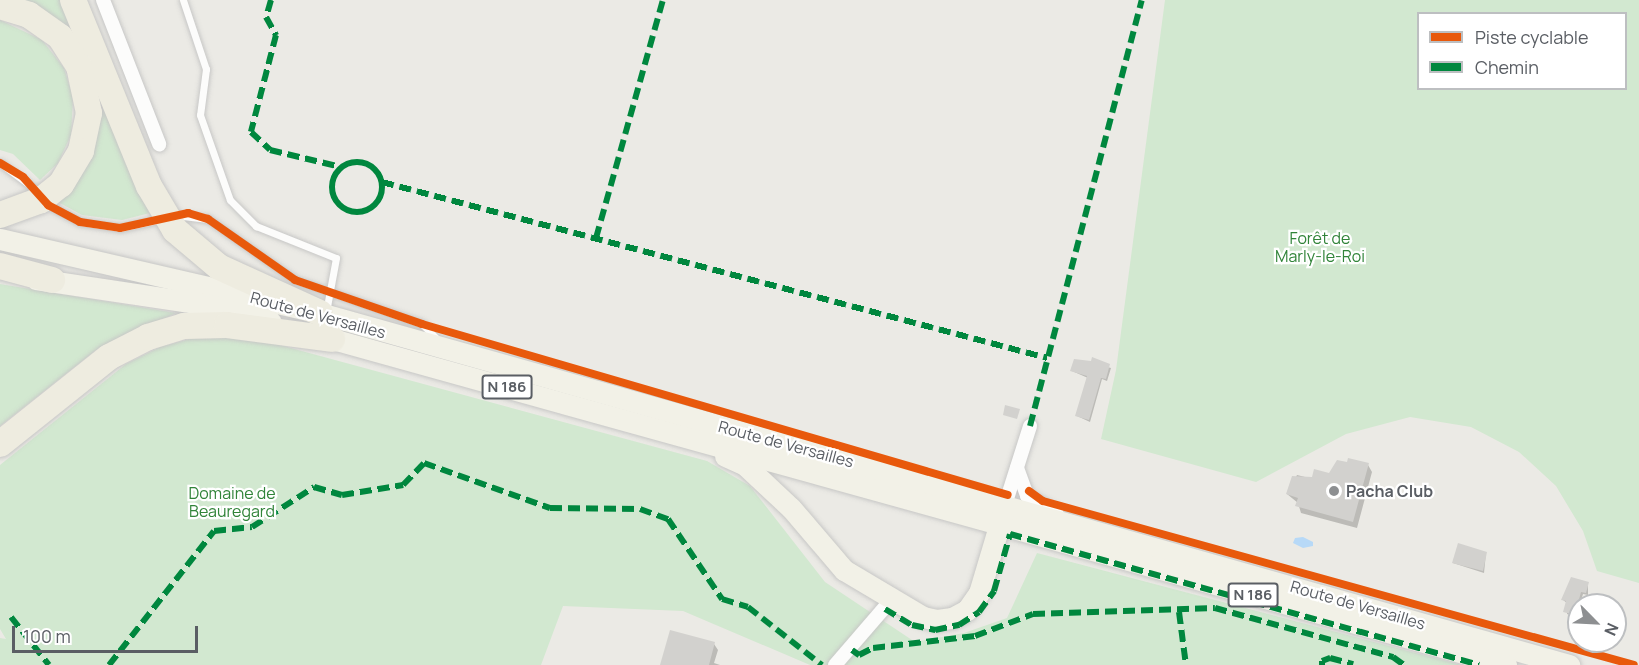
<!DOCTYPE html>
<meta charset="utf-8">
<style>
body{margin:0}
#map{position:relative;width:1639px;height:665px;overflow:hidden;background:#ebeae5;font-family:Manrope,sans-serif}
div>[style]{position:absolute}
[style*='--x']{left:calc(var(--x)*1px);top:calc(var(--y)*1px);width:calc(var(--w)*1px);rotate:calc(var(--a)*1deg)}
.green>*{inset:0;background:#d2e8d0}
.water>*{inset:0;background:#b7d9f7}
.shadow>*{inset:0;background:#0003}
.building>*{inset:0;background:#d2d1ce}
.roads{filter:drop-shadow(0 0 2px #c7c7c6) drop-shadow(0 0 2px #c7c7c6)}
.service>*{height:7px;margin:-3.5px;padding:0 3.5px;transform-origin:3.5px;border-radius:3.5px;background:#fcfcfb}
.minor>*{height:14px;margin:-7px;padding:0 7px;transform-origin:7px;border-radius:7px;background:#fcfcfb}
.primary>*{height:21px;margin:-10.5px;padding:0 10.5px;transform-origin:10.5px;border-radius:10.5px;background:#f2f1e7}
.motorway>*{height:26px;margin:-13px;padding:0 13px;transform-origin:13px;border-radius:13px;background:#eeece0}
.quiet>*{height:6px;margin-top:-3px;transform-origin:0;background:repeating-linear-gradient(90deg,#00873e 0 12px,transparent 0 18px)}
.quiet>.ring{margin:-3px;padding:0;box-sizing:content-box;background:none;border:6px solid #00873e;border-radius:50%}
.cycleway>*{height:8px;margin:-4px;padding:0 4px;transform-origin:4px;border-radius:4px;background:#e8590c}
.dots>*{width:16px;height:16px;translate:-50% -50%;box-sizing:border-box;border:3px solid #fff;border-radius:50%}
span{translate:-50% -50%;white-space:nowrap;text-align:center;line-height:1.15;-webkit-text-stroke:4.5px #fff;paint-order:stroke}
.shield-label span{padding:2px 4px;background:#fff;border:2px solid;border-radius:4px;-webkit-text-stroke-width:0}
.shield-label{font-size:15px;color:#5a5e64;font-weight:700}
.park-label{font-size:16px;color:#318439}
.street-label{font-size:16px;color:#5a5e64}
.poi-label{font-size:16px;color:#5a5e64;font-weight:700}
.left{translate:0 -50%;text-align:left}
.legend{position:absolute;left:1417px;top:12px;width:210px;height:78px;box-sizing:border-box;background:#fff;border:2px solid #bdbfc1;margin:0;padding:8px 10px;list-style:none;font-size:18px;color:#5a5e64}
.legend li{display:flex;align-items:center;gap:12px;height:30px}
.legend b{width:30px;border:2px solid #bdbfc1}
.north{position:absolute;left:1567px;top:593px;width:60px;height:60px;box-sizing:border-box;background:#fff;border:2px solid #bdbfc1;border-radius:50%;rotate:114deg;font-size:16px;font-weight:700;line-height:24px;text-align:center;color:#5a5e64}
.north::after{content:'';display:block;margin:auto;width:21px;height:27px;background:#8d8f91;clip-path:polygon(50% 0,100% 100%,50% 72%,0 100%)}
.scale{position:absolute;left:12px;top:626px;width:186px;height:27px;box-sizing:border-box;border:3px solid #5a5e64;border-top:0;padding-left:8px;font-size:18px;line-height:21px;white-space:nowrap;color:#5a5e64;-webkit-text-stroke:4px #fff;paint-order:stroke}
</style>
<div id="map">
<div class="green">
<i style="clip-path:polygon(20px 0,61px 0,79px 45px)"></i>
<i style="clip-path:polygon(evenodd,1165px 0,1639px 0,1639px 583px,1597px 571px,1583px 531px,1556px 486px,1519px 452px,1471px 427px,1410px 417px,1346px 434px,1256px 482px,1101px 439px,1116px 370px,1165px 0,1418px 14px,1626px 14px,1626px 88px,1418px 88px,1418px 14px)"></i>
<i style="clip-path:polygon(0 20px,42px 40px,64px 68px,73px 98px,71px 135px,58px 163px,40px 180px,13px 154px,0 150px)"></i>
<i style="clip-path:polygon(97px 87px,150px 213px,122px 220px,82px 215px,58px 202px,95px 145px)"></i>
<i style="clip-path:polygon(0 284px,176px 313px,96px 350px,0 426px)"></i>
<i style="clip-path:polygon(235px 337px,265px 341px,707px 461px,750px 486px,825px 582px,915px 642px,964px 633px,1007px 618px,1037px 553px,1461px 665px,810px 665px,683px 611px,563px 606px,541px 665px,0 665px,0 638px,6px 639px,0 629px,0 465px,126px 364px,160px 347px,190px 339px)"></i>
</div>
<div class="water">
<i style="clip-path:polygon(1303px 537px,1313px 542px,1313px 546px,1303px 548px,1293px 543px,1295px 538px)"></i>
</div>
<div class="shadow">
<i style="clip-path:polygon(1092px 363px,1111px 368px,1107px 381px,1102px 379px,1090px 422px,1077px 416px,1088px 378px,1072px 371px)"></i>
<i style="clip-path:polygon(1368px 465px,1372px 472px,1357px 528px,1301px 513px,1298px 503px,1287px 494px,1297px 475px,1313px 479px)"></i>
<i style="clip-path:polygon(1486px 553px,1484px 573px,1453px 563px)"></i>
<i style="clip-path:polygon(1588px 584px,1588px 595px,1583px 594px,1576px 617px,1567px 614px,1567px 603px,1563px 600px)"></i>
<i style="clip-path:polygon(714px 644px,718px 650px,714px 663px,720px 665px,661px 665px)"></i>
</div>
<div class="building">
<i style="clip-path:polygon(1092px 357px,1110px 364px,1106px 379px,1101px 378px,1089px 420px,1075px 416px,1087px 376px,1070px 371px,1074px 359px,1091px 361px)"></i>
<i style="clip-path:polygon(1005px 405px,1020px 409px,1017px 419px,1003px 415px)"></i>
<i style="clip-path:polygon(1348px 458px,1369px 463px,1353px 522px,1295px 506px,1298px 498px,1286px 494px,1292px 476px,1312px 477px,1314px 469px,1329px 473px,1337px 460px,1347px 462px)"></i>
<i style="clip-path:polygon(1458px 543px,1487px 552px,1483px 571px,1452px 563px)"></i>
<i style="clip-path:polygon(1571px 577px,1589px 582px,1586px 593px,1581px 592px,1575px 615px,1563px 612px,1566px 601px,1561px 600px)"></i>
<i style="clip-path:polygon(670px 630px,715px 642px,709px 665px,660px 665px)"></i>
</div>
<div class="roads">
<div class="service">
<i style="--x:183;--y:0;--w:73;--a:71.6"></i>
<i style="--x:206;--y:69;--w:46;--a:97.4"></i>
<i style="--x:200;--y:115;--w:90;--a:70.6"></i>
<i style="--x:230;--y:200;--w:37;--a:45"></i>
<i style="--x:256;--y:226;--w:86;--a:21.8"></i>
<i style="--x:336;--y:258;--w:55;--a:100.5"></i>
<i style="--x:0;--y:163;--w:44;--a:36.6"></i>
<i style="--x:48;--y:205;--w:36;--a:28"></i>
<i style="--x:80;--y:222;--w:40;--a:8.5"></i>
<i style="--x:120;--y:228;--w:39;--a:-12"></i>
<i style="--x:175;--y:215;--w:33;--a:7"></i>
<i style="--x:208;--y:219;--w:106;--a:35"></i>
<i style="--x:295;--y:280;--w:134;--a:19.1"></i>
<i style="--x:422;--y:324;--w:20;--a:45"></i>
</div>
<div class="minor">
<i style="--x:103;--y:0;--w:155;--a:68.7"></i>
<i style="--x:1017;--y:468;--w:30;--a:70"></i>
<i style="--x:1027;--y:496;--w:34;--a:30"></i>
<i style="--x:1005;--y:505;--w:83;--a:-72.4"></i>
<i style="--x:835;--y:665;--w:87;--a:-49.2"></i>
</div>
<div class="primary">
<i style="--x:0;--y:239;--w:328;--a:13"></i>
<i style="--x:320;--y:313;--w:1298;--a:15.74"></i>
<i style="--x:36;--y:279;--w:176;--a:8.5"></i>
<i style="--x:210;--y:305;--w:63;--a:15.6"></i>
<i style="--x:318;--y:335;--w:1233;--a:15.52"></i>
<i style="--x:725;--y:456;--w:22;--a:24"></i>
<i style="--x:745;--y:465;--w:63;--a:43.1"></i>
<i style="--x:791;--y:508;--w:82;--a:49.5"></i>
<i style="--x:844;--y:570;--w:92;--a:30.7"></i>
<i style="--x:923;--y:617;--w:14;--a:12"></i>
<i style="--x:937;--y:620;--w:15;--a:-8"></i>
<i style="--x:952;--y:618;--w:17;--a:-28"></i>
<i style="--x:967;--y:610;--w:21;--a:-55"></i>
<i style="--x:979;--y:593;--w:88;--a:-73.4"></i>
</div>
<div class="motorway">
<i style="--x:73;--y:0;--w:201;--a:67.8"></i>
<i style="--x:149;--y:186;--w:51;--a:59.4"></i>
<i style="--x:175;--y:230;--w:57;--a:40.1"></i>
<i style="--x:219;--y:267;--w:111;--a:24.5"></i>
<i style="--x:0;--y:6;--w:30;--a:17"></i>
<i style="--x:29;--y:15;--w:38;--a:35"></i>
<i style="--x:60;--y:37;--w:35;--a:57"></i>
<i style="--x:79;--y:66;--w:48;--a:78"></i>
<i style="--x:89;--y:113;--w:39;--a:102"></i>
<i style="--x:81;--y:151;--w:39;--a:121"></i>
<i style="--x:61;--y:184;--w:26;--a:141"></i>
<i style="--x:41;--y:200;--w:44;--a:159.9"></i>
<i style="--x:0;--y:266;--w:54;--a:15.1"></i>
<i style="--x:0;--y:444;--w:139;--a:-38.6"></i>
<i style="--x:109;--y:357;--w:44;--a:-27.1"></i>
<i style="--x:148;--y:337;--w:38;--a:-17"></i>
<i style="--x:184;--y:326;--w:43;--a:-1.3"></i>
<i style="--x:227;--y:325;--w:106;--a:7.6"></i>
</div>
</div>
<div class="quiet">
<i style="--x:271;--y:0;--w:18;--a:106"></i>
<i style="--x:266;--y:17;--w:21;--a:61"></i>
<i style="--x:276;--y:35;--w:100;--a:104.5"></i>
<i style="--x:251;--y:132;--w:26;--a:43"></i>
<i style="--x:270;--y:150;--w:73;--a:13.5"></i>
<i class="ring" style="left:332px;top:162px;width:44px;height:44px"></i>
<i style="--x:382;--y:182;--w:688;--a:14.82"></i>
<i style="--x:596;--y:238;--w:247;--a:-74.3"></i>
<i style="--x:1030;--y:426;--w:440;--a:-75.3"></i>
<i style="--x:885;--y:609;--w:31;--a:31"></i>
<i style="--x:912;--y:625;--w:24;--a:12"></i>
<i style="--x:935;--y:630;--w:25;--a:-12"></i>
<i style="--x:959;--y:625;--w:24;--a:-33"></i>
<i style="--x:979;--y:612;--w:26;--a:-54"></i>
<i style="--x:994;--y:591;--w:59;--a:-74.3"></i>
<i style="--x:1010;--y:534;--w:487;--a:15.6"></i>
<i style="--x:1179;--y:612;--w:53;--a:82.5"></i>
<i style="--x:11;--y:617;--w:61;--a:51.6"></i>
<i style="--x:852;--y:650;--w:9;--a:36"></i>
<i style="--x:859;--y:655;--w:16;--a:-27"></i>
<i style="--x:873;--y:648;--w:103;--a:-6.7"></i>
<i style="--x:975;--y:636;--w:62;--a:-20.8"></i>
<i style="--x:1033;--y:614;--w:182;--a:-1.9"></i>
<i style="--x:1215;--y:608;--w:185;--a:15.4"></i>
<i style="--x:1393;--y:657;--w:14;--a:36"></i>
<i style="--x:109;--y:665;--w:170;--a:-51.9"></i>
<i style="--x:214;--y:531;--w:38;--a:-6"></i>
<i style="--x:252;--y:527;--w:74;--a:-32.8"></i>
<i style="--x:314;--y:487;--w:29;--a:16"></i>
<i style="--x:342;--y:495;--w:62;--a:-9.3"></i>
<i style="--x:403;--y:485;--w:30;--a:-46"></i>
<i style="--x:424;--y:463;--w:134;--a:19.7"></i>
<i style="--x:550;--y:508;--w:90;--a:0.6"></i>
<i style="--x:640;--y:509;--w:30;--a:20"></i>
<i style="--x:668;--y:519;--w:97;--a:56"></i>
<i style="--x:722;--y:599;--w:27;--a:17"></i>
<i style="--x:748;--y:607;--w:94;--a:38.1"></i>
<i style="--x:1322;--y:665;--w:4;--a:-90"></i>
<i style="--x:1322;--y:661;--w:9;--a:-21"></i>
<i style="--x:1330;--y:658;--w:24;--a:15"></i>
</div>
<div class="cycleway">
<i style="--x:0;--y:163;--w:27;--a:31"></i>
<i style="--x:23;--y:177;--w:38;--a:48"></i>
<i style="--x:48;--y:205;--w:36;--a:28"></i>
<i style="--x:80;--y:222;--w:40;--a:8.5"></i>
<i style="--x:120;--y:228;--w:70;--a:-12.4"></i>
<i style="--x:188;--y:213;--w:21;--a:17"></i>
<i style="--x:208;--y:219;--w:106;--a:35"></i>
<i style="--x:295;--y:280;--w:134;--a:19.1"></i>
<i style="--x:422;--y:324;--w:610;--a:16.27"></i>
<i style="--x:1029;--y:491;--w:17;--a:36"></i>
<i style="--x:1043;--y:501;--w:613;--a:15.51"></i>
</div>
<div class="dots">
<i style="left:1334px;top:491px;background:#8d8f91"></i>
</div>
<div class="shield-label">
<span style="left:507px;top:387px">N 186</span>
<span style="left:1253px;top:595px">N 186</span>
</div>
<div class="park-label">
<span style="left:1320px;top:247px">Forêt de<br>Marly-le-Roi</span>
<span style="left:232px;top:502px">Domaine de<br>Beauregard</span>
</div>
<div class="street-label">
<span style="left:318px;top:315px;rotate:15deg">Route de Versailles</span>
<span style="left:786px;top:444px;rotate:15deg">Route de Versailles</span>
<span style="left:1358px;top:605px;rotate:16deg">Route de Versailles</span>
</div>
<div class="poi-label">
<span class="left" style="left:1346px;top:491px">Pacha Club</span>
</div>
<ul class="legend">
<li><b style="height:8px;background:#e8590c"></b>Piste cyclable</li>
<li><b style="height:8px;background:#00873e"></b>Chemin</li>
</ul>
<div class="north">N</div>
<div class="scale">100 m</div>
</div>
